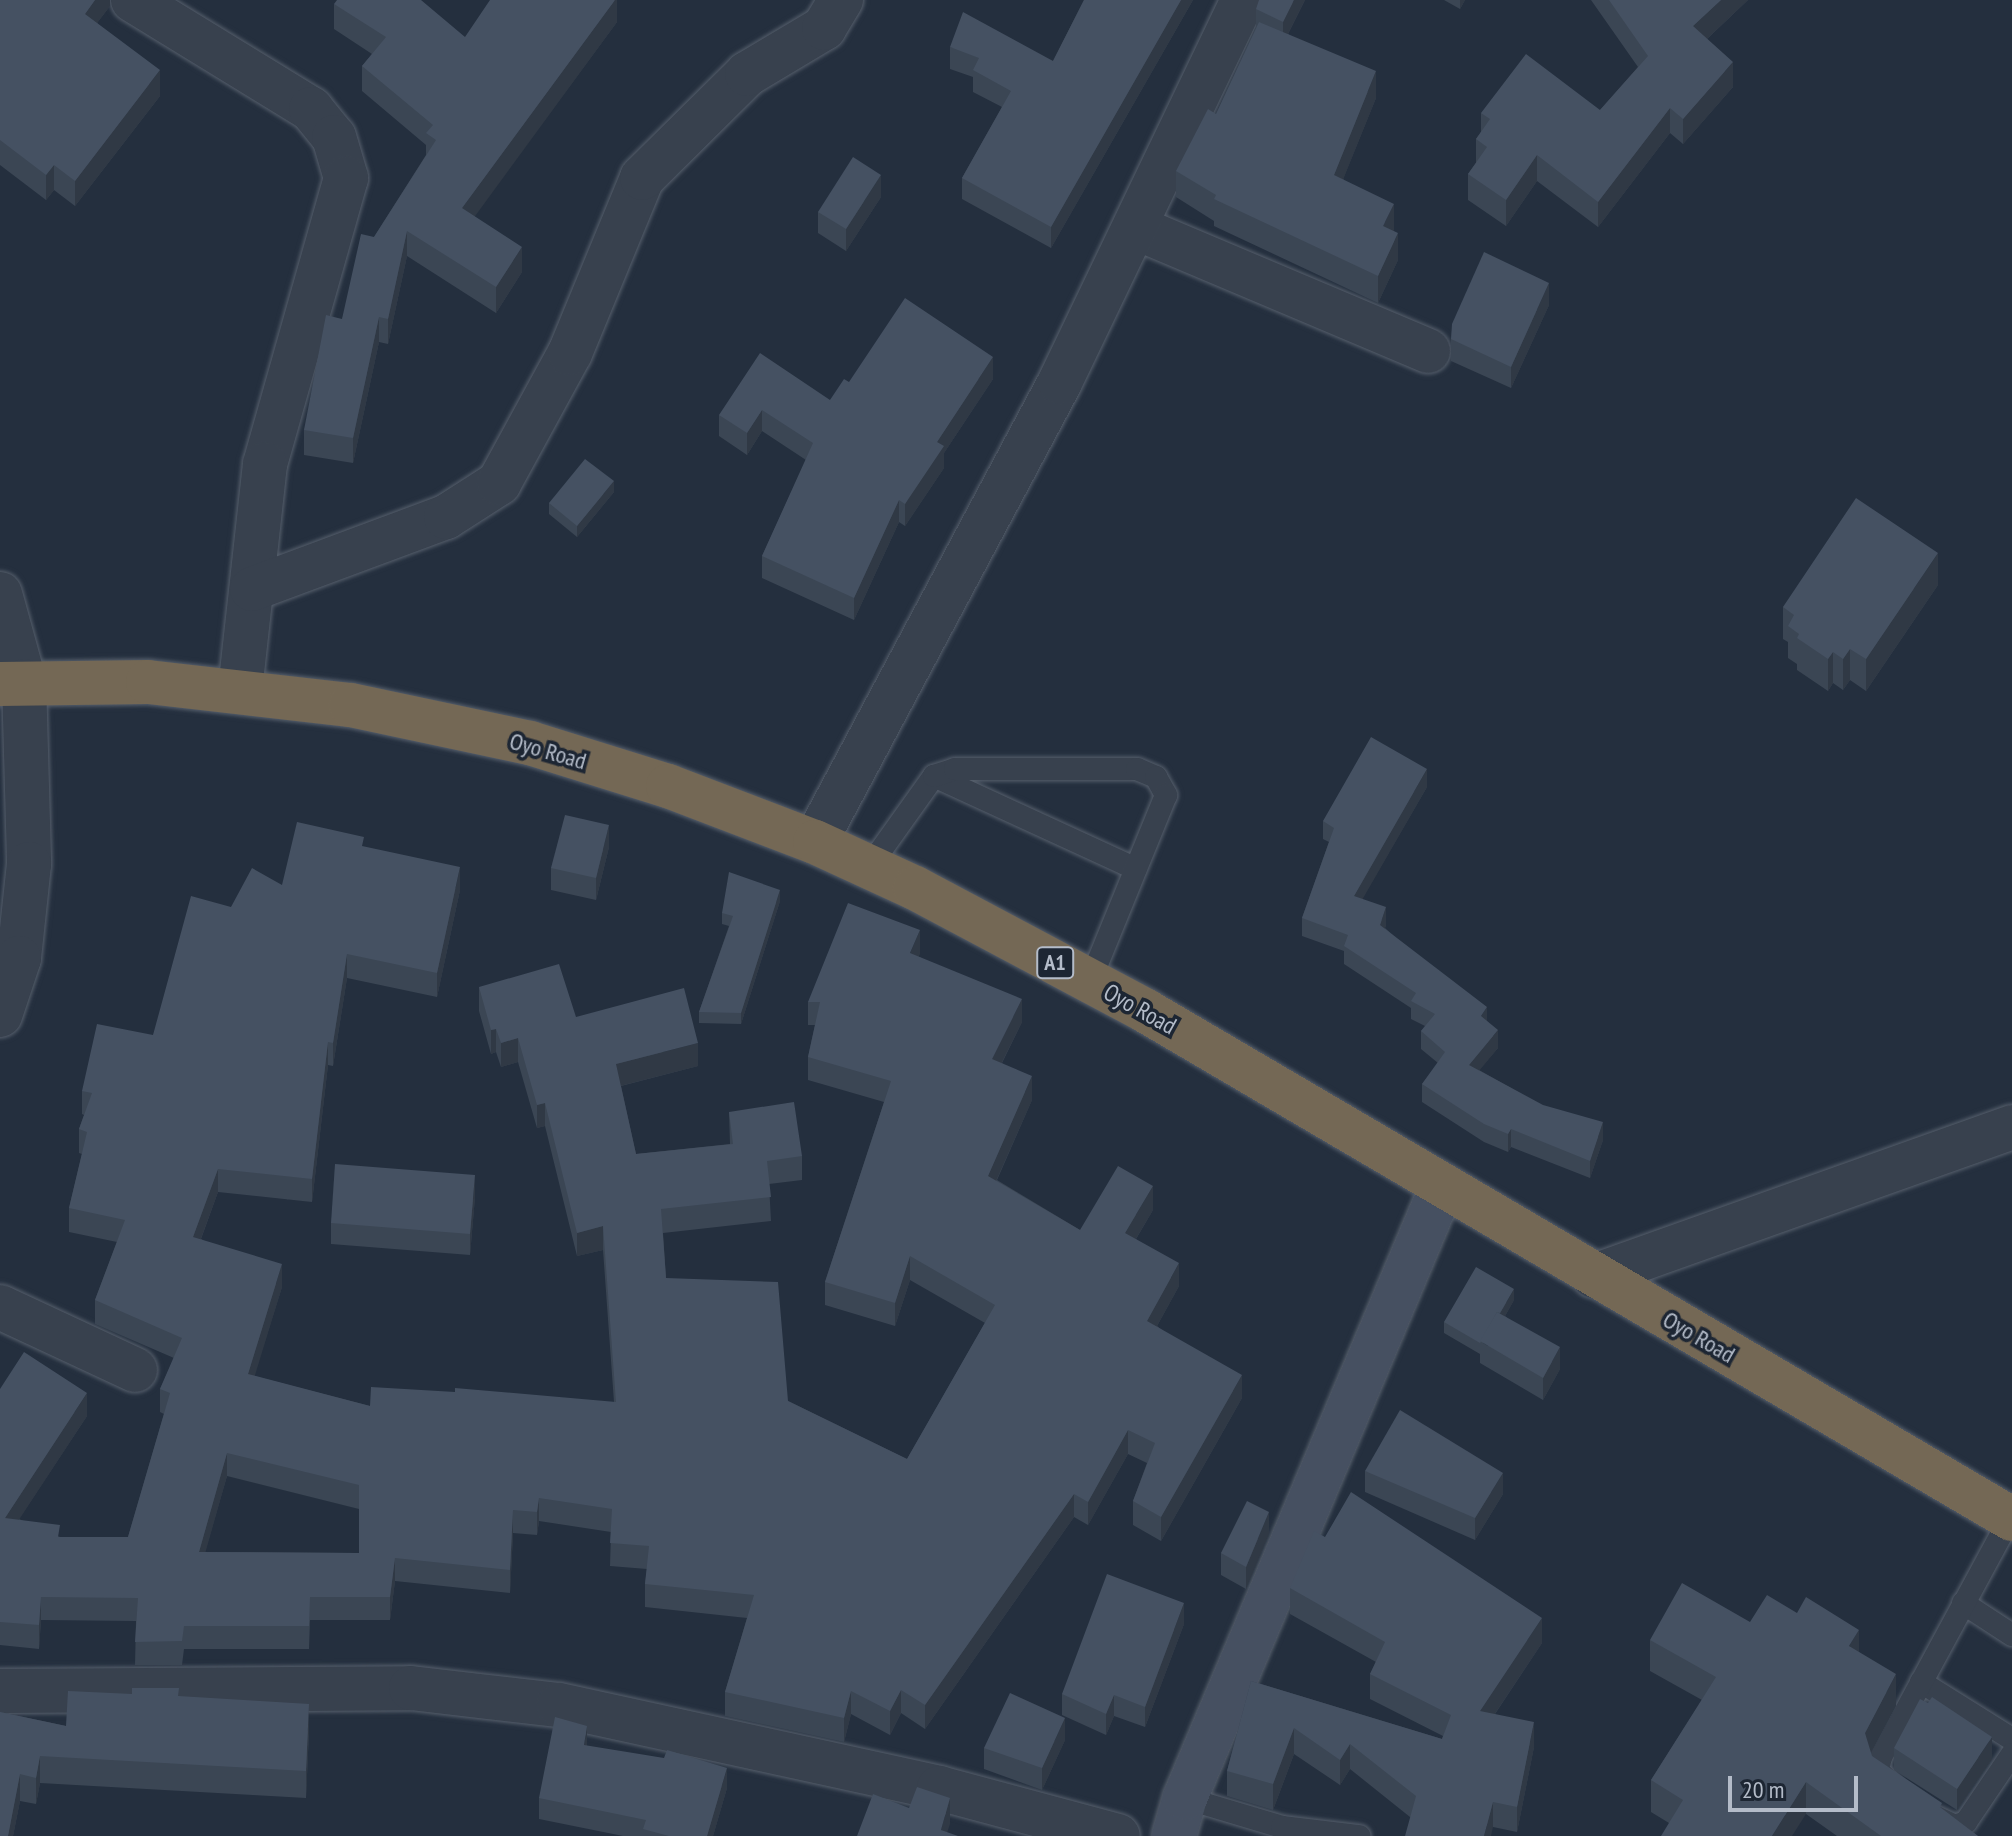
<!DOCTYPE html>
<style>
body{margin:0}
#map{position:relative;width:2012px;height:1836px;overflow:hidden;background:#242f3e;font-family:"PT Sans Narrow",sans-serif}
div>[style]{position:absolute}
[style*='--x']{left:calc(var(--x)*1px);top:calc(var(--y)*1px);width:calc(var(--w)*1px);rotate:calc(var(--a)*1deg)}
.roads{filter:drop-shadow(0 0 2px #565f6c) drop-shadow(0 0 2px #565f6c)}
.lane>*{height:22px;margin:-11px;padding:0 11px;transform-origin:11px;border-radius:11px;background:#38414e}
.street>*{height:44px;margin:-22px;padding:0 22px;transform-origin:22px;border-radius:22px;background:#38414e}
.secondary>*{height:44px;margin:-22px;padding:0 22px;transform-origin:22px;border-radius:22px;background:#465061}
.highway>*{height:44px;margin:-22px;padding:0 22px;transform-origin:22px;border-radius:22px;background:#746855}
.wall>*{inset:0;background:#3b4654}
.shaded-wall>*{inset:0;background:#303945}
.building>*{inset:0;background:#455162}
span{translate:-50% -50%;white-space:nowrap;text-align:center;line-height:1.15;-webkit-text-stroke:7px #1d2633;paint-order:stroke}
.shield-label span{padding:2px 6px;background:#1d2633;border:2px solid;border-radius:6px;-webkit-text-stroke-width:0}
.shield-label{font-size:22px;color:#b4bcc9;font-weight:700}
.street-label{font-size:24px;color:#b4bcc9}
.scale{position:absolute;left:1728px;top:1776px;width:130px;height:36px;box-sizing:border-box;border:4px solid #b4bcc9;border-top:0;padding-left:10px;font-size:24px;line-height:28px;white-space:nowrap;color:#b4bcc9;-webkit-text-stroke:6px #1d2633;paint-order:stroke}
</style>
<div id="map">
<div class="roads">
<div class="lane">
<i style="--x:934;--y:776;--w:222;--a:24.7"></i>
<i style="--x:869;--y:867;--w:112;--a:-54.5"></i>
<i style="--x:934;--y:776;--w:22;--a:-18"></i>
<i style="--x:955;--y:769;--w:182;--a:0"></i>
<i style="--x:1137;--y:769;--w:21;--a:23"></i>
<i style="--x:1156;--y:777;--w:21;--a:61"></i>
<i style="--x:1166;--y:795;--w:201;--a:112.2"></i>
<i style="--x:1963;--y:1603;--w:59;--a:33.1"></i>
<i style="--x:1921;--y:1682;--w:107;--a:32.1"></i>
<i style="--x:1892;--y:1785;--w:21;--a:-133"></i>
<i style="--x:1878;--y:1770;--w:13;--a:-77"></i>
<i style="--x:1881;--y:1757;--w:272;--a:-61.6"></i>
<i style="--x:1185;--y:1798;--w:101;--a:16.6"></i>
<i style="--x:1282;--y:1827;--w:78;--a:6.7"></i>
<i style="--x:1936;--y:1817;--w:21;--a:25"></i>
<i style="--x:1955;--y:1826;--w:12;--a:-20"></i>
<i style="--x:1966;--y:1822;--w:82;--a:-55.9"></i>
</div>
<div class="street">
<i style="--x:133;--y:0;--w:209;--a:31.5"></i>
<i style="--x:311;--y:109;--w:36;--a:51"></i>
<i style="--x:334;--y:137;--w:43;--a:73.7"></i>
<i style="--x:346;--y:178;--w:297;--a:105.8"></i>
<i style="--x:265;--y:464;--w:229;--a:96.3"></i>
<i style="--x:1137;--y:228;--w:316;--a:22.9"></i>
<i style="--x:252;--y:589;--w:207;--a:-20.4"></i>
<i style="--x:446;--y:517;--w:63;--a:-32.7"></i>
<i style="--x:499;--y:483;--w:148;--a:-61.4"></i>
<i style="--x:570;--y:353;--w:189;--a:-67.6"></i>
<i style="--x:642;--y:178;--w:148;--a:-44.7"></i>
<i style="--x:747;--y:74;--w:90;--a:-30.9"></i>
<i style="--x:824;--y:28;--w:33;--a:-59"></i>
<i style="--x:0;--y:594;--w:90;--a:74.6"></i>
<i style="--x:24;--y:681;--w:183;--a:88.4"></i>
<i style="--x:29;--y:864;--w:95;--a:96.1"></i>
<i style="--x:19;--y:958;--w:60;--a:108.4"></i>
<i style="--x:815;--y:842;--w:521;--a:-61.96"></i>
<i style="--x:1060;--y:382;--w:424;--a:-64.4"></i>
<i style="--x:1594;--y:1276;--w:444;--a:-19.6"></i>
<i style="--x:0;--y:1307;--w:149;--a:25"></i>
<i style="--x:0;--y:1691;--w:411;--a:-0.4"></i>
<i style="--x:411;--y:1688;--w:149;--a:6.6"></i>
<i style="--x:559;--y:1705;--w:389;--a:12.3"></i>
<i style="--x:939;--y:1788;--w:185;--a:15"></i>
</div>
<div class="secondary">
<i style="--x:1174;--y:1836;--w:40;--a:-74"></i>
<i style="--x:1185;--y:1798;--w:663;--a:-67.19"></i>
</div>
<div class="highway">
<i style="--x:0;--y:684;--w:148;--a:-0.8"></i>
<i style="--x:148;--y:682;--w:204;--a:6.5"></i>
<i style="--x:351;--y:705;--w:183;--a:12"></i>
<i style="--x:530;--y:743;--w:145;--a:17.3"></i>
<i style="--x:668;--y:786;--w:157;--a:20.9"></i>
<i style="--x:815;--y:842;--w:110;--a:24.7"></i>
<i style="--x:915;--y:888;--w:262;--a:28"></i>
<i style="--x:1146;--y:1011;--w:1004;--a:30.4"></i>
</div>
</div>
<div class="wall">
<i style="clip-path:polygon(0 0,110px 0,110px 6px,97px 23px,160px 96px,75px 206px,54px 190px,46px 200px,0 165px)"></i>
<i style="clip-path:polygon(617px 0,617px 22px,474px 216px,522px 272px,496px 313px,407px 256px,388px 344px,379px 342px,353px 463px,304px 455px,304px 430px,342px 319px,374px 237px,426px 155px,426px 145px,362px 91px,362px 66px,372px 54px,334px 29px,334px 4px,465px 37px)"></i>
<i style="clip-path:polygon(1084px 0,1193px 0,1051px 248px,962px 199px,962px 178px,1002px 107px,973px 92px,973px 77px,950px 69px,950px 47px,1053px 61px)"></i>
<i style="clip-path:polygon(1305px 0,1288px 34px,1376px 98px,1343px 179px,1393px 231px,1398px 260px,1378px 303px,1214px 226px,1214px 221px,1176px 197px,1176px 171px,1216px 114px,1256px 27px,1256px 9px)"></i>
<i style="clip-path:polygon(1444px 0,1465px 0,1460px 9px)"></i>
<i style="clip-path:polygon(1591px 0,1748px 0,1707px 39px,1733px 87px,1683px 144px,1670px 133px,1598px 227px,1537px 181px,1506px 226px,1468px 200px,1468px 174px,1476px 163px,1476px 139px,1481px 132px,1481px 113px,1600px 110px,1638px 67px)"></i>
<i style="clip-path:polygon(881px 197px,846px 251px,818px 233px,818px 212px)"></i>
<i style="clip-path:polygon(1549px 305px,1511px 388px,1451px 361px,1451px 339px)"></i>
<i style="clip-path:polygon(993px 379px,944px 453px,944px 468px,905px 526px,899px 522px,854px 620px,762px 578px,762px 556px,806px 460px,762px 431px,747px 455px,719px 436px,719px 415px,830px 400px,849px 382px)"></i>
<i style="clip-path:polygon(614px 492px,577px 537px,549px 514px,549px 503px)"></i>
<i style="clip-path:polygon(1938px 585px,1866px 691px,1850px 680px,1843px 690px,1833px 683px,1828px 691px,1797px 670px,1797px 664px,1788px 658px,1788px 642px,1783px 639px,1783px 607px)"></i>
<i style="clip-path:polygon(1427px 787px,1362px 899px,1386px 925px,1385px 928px,1487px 1021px,1498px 1048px,1479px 1070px,1603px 1140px,1590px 1178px,1511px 1147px,1508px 1152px,1484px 1142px,1422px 1102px,1422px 1084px,1438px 1063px,1421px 1049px,1421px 1031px,1425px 1026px,1411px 1019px,1411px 1008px,1344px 964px,1344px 951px,1302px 936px,1302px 918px,1329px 842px,1323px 839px,1323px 821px)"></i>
<i style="clip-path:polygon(evenodd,364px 847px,460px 890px,437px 997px,347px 978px,333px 1066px,328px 1065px,312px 1202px,218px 1192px,201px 1239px,282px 1287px,254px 1376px,370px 1406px,614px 1402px,603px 1250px,577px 1256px,545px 1126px,537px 1128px,518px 1062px,501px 1067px,496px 1052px,491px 1054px,479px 1011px,479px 987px,576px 1017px,698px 1066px,621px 1086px,636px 1154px,730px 1144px,729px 1112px,802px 1156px,802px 1180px,769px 1184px,771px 1221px,663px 1233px,666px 1278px,788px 1401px,907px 1459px,985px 1323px,910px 1280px,895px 1326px,825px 1305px,825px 1282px,884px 1102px,808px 1080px,808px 1057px,815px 1025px,808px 1025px,808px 1002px,920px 954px,918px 956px,1022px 1022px,1002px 1063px,1032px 1100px,997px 1180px,1080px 1230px,1153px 1210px,1136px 1239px,1179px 1286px,1157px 1326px,1242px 1398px,1161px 1541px,1133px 1525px,1133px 1501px,1147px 1463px,1128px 1454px,1088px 1525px,1074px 1517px,925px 1729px,901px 1713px,890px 1735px,851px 1714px,844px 1742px,725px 1716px,725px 1692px,747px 1618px,645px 1607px,645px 1584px,647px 1569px,610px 1566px,611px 1532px,539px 1521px,537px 1535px,513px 1533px,510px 1593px,395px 1581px,390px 1620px,310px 1620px,309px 1649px,184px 1649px,182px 1665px,135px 1665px,136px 1621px,41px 1620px,39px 1649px,0 1645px,0 1389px,87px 1416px,19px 1519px,60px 1537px,128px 1537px,164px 1414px,160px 1412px,160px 1389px,174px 1358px,95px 1324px,95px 1300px,117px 1242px,69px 1232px,69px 1208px,82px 1154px,79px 1153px,79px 1129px,84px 1115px,82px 1114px,82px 1091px,153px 1035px,231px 907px,282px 885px,364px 847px,227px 1476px,359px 1509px,359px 1553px,205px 1552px,227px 1476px)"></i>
<i style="clip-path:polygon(609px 847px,596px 900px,551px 890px,551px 868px)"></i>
<i style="clip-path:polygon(780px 901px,741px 1024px,699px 1023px,699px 1012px,729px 926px,722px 924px,722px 913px)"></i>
<i style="clip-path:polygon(475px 1197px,470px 1255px,331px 1244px,331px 1223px)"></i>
<i style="clip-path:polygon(1514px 1300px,1505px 1316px,1560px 1369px,1543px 1400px,1480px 1363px,1480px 1354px,1444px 1333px,1444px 1322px)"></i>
<i style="clip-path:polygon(1365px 1471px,1503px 1494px,1475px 1540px,1365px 1492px)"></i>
<i style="clip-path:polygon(1269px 1534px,1246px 1589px,1221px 1575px,1221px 1553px)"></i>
<i style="clip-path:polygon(1290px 1588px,1542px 1643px,1495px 1714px,1534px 1747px,1517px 1832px,1493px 1827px,1410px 1817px,1350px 1769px,1340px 1785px,1294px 1754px,1273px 1810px,1227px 1796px,1227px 1771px,1251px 1681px,1442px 1739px,1443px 1736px,1370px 1699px,1370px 1674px,1376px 1662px,1290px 1614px)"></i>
<i style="clip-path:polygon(1750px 1622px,1859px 1652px,1896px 1706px,1871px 1753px,1872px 1756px,1978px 1836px,1837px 1836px,1806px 1814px,1669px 1823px,1651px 1812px,1651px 1780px,1702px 1700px,1650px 1671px,1650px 1640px)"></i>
<i style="clip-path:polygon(1184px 1624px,1145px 1727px,1114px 1716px,1106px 1735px,1062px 1715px,1062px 1694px)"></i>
<i style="clip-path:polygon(179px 1696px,309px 1731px,306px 1798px,40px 1783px,36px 1804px,20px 1801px,13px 1836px,0 1836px,0 1712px,66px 1726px)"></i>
<i style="clip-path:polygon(1065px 1740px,1042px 1790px,984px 1769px,984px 1748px)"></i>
<i style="clip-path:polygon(587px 1746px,727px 1788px,713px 1836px,623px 1836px,539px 1819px,539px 1798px)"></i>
<i style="clip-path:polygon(1894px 1748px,1992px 1759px,1957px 1810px,1894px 1770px)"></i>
</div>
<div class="shaded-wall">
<i style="clip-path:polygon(95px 0,110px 0,110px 6px,85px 39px,85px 14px)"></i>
<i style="clip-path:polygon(615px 0,617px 0,617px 22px,462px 234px,462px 208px)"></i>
<i style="clip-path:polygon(1181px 0,1193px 0,1051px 248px,1051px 227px)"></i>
<i style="clip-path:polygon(1294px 0,1305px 0,1283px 44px,1283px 22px)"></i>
<i style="clip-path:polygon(1460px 0,1465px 0,1460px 9px)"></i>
<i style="clip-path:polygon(1721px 0,1748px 0,1693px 52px,1693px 26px)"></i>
<i style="clip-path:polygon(1733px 62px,1733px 87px,1683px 144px,1683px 119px)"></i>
<i style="clip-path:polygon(160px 70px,160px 96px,75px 206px,75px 181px)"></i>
<i style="clip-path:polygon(1376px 71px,1376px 98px,1334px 202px,1334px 175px)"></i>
<i style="clip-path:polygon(1670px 108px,1670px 133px,1598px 227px,1598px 202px)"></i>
<i style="clip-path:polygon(1537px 155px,1537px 181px,1506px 226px,1506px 200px)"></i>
<i style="clip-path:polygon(54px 165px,54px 190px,46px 200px,46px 175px)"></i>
<i style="clip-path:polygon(881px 175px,881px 197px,846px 251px,846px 229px)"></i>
<i style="clip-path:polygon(1394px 204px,1394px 230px,1383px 253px,1383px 226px)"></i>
<i style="clip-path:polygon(407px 231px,407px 256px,388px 344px,388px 319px)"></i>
<i style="clip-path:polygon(1398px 233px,1398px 260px,1378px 303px,1378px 276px)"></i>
<i style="clip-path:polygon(522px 247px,522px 272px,496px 313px,496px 287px)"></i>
<i style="clip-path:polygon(1549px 283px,1549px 305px,1511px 388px,1511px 367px)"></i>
<i style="clip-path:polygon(379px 317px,379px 342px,353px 463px,353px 438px)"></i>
<i style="clip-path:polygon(993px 357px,993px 379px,944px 453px,944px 468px,905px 526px,905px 504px,937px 442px)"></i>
<i style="clip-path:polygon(762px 410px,762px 431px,747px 455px,747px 433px)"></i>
<i style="clip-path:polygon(614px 481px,614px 492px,577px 537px,577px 526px)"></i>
<i style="clip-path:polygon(899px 500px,899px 522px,854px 620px,854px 598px)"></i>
<i style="clip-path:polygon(1938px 553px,1938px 585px,1866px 691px,1866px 659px)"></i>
<i style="clip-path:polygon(1850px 649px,1850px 680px,1843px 690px,1843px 659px)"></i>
<i style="clip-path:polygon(1833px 652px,1833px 683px,1828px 691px,1828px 659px)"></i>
<i style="clip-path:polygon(1427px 769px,1427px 787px,1354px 914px,1354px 896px)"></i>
<i style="clip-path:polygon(609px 825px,609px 847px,596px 900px,596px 878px)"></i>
<i style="clip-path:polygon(460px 867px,460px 890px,437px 997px,437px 973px)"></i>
<i style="clip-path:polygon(780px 890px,780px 901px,741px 1024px,741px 1013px)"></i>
<i style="clip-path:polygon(1386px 907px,1386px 925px,1380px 942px,1380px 925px)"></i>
<i style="clip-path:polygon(920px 930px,920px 954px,910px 976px,910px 953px)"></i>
<i style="clip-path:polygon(347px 954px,347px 978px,333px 1066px,333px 1043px)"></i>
<i style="clip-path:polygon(1022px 999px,1022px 1022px,992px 1082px,992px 1059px)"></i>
<i style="clip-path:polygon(1487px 1007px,1487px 1025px,1481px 1016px)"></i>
<i style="clip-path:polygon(496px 1029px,496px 1052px,491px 1054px,491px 1030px)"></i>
<i style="clip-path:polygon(1498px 1030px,1498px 1048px,1469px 1083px,1469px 1065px)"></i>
<i style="clip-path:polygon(518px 1038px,518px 1062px,501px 1067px,501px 1043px)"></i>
<i style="clip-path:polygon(328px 1042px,328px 1065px,312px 1202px,312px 1179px)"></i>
<i style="clip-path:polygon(698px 1043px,698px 1066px,616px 1087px,616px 1064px)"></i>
<i style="clip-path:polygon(1032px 1076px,1032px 1100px,988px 1199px,988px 1176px)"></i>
<i style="clip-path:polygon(545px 1103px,545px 1126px,537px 1128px,537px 1105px)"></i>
<i style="clip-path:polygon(1603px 1122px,1603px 1140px,1590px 1178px,1590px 1161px)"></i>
<i style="clip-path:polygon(1511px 1129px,1511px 1147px,1508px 1152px,1508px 1134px)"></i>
<i style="clip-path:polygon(218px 1169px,218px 1192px,193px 1260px,193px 1237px)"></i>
<i style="clip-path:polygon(475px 1175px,475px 1197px,470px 1255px,470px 1234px)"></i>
<i style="clip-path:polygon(1153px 1186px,1153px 1210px,1125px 1257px,1125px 1233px)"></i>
<i style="clip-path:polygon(603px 1226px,603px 1250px,577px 1256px,577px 1233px)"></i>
<i style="clip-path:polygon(910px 1256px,910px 1280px,895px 1326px,895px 1303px)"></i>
<i style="clip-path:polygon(1179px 1263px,1179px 1286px,1147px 1344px,1147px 1321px)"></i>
<i style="clip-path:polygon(282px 1264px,282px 1287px,248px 1398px,248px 1374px)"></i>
<i style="clip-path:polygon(1514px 1289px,1514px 1300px,1488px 1346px,1483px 1343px)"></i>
<i style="clip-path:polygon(1560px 1347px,1560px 1369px,1543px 1400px,1543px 1378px)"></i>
<i style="clip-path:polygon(1242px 1375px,1242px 1398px,1161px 1541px,1161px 1517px)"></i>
<i style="clip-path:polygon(87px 1393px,87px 1416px,5px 1541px,5px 1518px)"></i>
<i style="clip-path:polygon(1128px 1430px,1128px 1454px,1088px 1525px,1088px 1502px)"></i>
<i style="clip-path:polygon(227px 1453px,227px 1476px,199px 1575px,199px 1552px)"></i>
<i style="clip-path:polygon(1503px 1473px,1503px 1494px,1475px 1540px,1475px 1518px)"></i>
<i style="clip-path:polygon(1074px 1494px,1074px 1517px,925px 1729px,925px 1705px)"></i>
<i style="clip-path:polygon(539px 1498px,539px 1521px,537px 1535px,537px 1512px)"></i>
<i style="clip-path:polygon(513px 1510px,513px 1533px,510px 1593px,510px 1570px)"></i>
<i style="clip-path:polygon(1269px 1512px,1269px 1534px,1246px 1589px,1246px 1567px)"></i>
<i style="clip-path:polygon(395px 1558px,395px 1581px,390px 1620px,390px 1597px)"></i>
<i style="clip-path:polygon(41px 1597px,41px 1620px,39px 1649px,39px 1625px)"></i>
<i style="clip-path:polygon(1184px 1603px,1184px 1624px,1145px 1727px,1145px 1707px)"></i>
<i style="clip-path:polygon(1542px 1618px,1542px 1643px,1480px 1736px,1480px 1711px)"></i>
<i style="clip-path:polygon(1859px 1630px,1859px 1661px,1849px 1646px)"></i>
<i style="clip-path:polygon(1896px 1674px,1896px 1706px,1865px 1764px,1865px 1733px)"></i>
<i style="clip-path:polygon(901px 1690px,901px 1713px,890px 1735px,890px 1711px)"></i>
<i style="clip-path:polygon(851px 1691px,851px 1714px,844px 1742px,844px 1718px)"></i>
<i style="clip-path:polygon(1114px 1695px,1114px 1716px,1106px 1735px,1106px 1714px)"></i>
<i style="clip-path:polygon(309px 1704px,309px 1731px,306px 1798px,306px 1771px)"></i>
<i style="clip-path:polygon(1065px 1718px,1065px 1740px,1042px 1790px,1042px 1768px)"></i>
<i style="clip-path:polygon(1534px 1722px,1534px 1747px,1517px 1832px,1517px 1807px)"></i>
<i style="clip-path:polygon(587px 1726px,587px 1747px,584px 1745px)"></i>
<i style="clip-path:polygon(1294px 1728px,1294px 1754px,1273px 1810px,1273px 1784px)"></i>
<i style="clip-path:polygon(1992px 1737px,1992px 1759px,1957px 1810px,1957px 1789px)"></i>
<i style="clip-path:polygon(1350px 1744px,1350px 1769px,1340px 1785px,1340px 1760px)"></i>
<i style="clip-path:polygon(40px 1756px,40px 1783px,36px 1804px,36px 1778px)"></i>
<i style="clip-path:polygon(727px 1768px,727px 1788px,713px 1836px,707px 1836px)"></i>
<i style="clip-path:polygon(20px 1774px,20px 1801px,13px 1836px,8px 1836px)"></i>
<i style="clip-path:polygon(1806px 1782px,1806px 1814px,1792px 1836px,1772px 1836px)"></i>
<i style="clip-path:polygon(950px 1798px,950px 1824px,946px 1836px,941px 1830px)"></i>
<i style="clip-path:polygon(1493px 1802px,1493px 1827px,1491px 1836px,1484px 1836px)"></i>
</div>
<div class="building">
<i style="clip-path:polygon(0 0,95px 0,85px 14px,160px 70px,75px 181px,54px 165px,46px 175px,0 140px)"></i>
<i style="clip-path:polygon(337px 0,421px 0,465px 37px,490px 0,615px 0,462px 208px,522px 247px,496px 287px,407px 231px,388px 319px,379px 317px,353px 438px,304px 430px,326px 315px,342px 319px,361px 234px,374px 237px,436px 140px,426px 133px,433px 125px,362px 66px,386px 37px,334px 4px)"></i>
<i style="clip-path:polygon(1084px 0,1181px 0,1051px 227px,962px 178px,1011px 91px,973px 70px,979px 58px,950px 47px,963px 12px,1053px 61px)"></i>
<i style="clip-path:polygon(1259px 0,1294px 0,1283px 22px,1256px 9px)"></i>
<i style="clip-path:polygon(1609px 0,1721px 0,1693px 26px,1733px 62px,1683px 119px,1670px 108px,1598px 202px,1537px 155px,1506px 200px,1468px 174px,1487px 147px,1476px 139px,1490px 119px,1481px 113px,1526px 54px,1600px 110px,1648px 56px)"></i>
<i style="clip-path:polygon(1259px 22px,1376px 71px,1334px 175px,1394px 204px,1383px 226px,1398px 233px,1378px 276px,1214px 199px,1216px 195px,1176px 171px,1208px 109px,1216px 114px)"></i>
<i style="clip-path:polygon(853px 157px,881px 175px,846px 229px,818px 212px)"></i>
<i style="clip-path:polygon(1484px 252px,1549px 283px,1511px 367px,1451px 339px,1452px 324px)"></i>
<i style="clip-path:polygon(905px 298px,993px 357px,937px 442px,944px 446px,905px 504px,899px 500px,854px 598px,762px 556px,813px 443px,762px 410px,747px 433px,719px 415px,760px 353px,830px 400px,844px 379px,849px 382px)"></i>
<i style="clip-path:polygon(585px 459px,614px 481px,577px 526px,549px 503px)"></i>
<i style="clip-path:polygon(1856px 498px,1938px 553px,1866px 659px,1850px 649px,1843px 659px,1833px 652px,1828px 659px,1797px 638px,1799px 634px,1788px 626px,1794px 615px,1783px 607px)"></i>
<i style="clip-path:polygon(1371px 737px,1427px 769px,1354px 896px,1386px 907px,1380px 925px,1487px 1007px,1481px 1016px,1498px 1030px,1469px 1065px,1543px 1105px,1603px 1122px,1590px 1161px,1511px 1129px,1508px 1134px,1484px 1124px,1422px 1084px,1445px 1052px,1421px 1031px,1435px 1014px,1411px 1001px,1416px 993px,1344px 946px,1348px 935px,1302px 918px,1334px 828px,1323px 821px)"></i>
<i style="clip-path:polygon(565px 815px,609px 825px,596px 878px,551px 868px)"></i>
<i style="clip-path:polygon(evenodd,297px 822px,364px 837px,362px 846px,460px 867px,437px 973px,347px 954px,333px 1043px,328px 1042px,312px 1179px,218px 1169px,193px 1237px,282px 1264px,248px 1374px,370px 1406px,371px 1387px,455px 1392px,455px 1388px,616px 1402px,603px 1226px,577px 1233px,545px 1103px,537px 1105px,518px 1038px,501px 1043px,496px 1029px,491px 1030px,479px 987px,559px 964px,576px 1017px,684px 988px,698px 1043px,616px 1064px,636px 1154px,733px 1144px,729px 1112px,794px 1102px,802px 1156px,767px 1161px,771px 1197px,661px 1209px,666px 1278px,778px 1282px,788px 1401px,907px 1459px,995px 1305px,910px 1256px,895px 1303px,825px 1282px,891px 1081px,808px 1057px,820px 1002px,808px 1002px,848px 903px,920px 930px,910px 953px,1022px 999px,992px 1059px,1032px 1076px,988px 1176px,1080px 1230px,1118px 1166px,1153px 1186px,1125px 1233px,1179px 1263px,1147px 1321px,1242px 1375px,1161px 1517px,1133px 1501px,1155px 1443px,1128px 1430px,1088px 1502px,1074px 1494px,925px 1705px,901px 1690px,890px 1711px,851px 1691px,844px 1718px,725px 1692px,754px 1595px,645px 1584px,649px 1546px,610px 1543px,612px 1509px,539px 1498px,537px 1512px,513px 1510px,510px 1570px,395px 1558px,390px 1597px,310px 1597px,309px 1626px,184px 1626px,182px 1641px,135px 1642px,138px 1598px,41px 1597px,39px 1625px,0 1622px,0 1389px,24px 1352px,87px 1393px,5px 1518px,60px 1525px,58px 1537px,128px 1537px,170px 1393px,160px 1389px,182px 1338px,95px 1300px,125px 1220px,69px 1208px,87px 1132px,79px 1129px,92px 1093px,82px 1091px,97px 1024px,153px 1035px,191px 896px,231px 907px,252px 868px,282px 885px,297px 822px,227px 1453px,359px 1485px,359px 1553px,199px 1552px,227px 1453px)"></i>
<i style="clip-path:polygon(729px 872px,780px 890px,741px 1013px,699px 1012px,733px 916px,722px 913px)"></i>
<i style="clip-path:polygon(335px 1164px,475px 1175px,470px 1234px,331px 1223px)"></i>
<i style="clip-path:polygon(1476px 1267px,1514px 1289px,1500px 1313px,1497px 1312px,1480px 1343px,1444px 1322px)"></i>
<i style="clip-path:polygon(1497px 1312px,1560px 1347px,1543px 1378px,1480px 1341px)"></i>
<i style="clip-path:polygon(1400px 1410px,1503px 1473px,1475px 1518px,1365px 1471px)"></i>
<i style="clip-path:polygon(1351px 1492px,1542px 1618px,1480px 1711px,1534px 1722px,1517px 1807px,1493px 1802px,1484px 1836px,1405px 1836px,1416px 1796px,1350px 1744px,1340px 1760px,1294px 1728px,1273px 1784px,1227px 1771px,1251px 1681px,1442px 1739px,1451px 1715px,1370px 1674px,1385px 1642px,1290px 1588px,1314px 1531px,1325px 1537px)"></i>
<i style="clip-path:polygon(1247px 1501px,1269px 1512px,1246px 1567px,1221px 1553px)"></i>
<i style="clip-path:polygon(1107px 1574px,1184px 1603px,1145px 1707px,1114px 1695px,1106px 1714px,1062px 1694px)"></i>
<i style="clip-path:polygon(1682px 1583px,1750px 1622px,1767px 1595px,1797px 1613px,1806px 1597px,1859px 1630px,1849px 1646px,1896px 1674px,1865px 1733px,1872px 1756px,1942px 1803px,1940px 1807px,1978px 1836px,1881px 1836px,1806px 1782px,1772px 1836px,1661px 1836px,1683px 1800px,1651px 1780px,1716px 1677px,1650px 1640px)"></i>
<i style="clip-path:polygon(132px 1688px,179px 1688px,178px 1696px,309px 1704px,306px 1771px,40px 1756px,36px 1778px,20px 1774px,8px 1836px,0 1836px,0 1712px,66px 1726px,68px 1691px,132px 1694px)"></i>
<i style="clip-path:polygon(1010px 1693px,1065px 1718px,1042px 1768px,984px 1748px)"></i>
<i style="clip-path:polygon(1932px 1697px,1992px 1737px,1957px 1789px,1894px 1748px,1920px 1699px,1928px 1703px)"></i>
<i style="clip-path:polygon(555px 1717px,587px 1726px,584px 1745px,664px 1758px,667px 1750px,727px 1768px,707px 1836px,669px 1836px,643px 1829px,646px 1820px,539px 1798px)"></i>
<i style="clip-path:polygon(917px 1787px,950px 1798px,941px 1830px,958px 1836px,857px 1836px,873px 1794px,909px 1808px)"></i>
</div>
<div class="shield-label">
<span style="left:1055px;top:963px">A1</span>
</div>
<div class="street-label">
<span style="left:548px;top:751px;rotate:16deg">Oyo Road</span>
<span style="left:1140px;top:1009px;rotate:29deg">Oyo Road</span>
<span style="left:1699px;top:1337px;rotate:30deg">Oyo Road</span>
</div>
<div class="scale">20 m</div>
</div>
